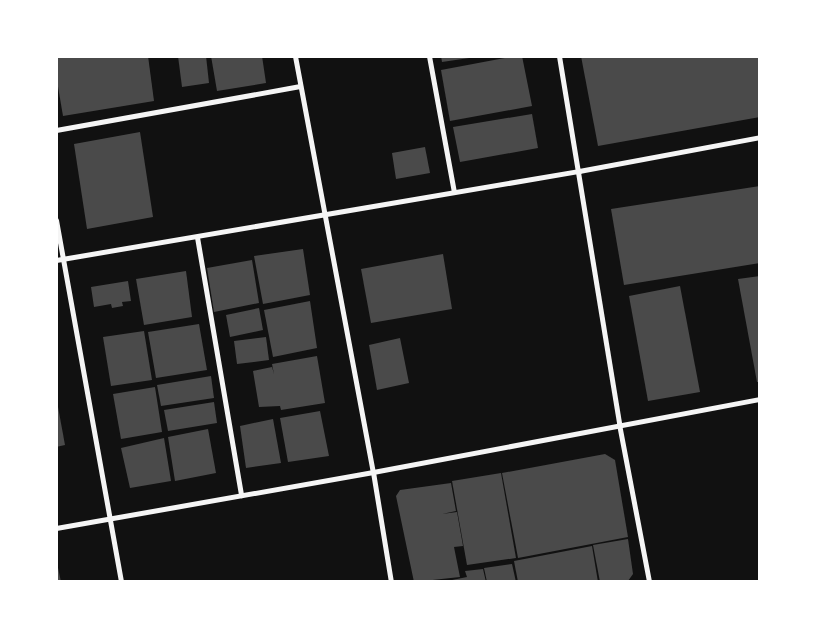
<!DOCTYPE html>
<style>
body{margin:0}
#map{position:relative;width:816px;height:638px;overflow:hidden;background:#111;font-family:Ubuntu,sans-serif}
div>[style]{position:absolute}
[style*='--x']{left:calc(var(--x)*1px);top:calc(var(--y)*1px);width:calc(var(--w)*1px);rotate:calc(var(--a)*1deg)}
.building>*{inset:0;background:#4a4a4a}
.minor>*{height:5px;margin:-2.5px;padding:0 2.5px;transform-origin:2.5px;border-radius:2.5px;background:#f5f5f5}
span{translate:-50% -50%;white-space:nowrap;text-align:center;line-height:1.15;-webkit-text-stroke:5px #fff;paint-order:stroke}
.frame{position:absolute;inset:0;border:58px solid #fff;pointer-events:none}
</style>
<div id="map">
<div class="building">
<i style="clip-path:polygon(56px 56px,148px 56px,154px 101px,63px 116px,56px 75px)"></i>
<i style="clip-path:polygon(178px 56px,206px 56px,209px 83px,182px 87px)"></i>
<i style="clip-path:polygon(211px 56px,262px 56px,266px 83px,217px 91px)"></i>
<i style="clip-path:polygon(441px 56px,476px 56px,476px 57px,442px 62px)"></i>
<i style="clip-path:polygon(516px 56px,522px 56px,532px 106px,450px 121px,441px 70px)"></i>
<i style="clip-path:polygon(581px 56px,760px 56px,760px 117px,598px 146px)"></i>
<i style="clip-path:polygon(532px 114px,538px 148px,460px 162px,453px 127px)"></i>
<i style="clip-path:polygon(140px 132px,153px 217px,87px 229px,74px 144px)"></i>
<i style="clip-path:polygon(425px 147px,430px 173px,396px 179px,392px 153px)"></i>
<i style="clip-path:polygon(760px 186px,760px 263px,624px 285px,611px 209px)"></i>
<i style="clip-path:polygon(303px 249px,310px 295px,263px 304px,254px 256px)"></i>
<i style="clip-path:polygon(443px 254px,452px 309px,371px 323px,361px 269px)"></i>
<i style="clip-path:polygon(252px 260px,259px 303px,214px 312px,207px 268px)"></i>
<i style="clip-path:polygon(186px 271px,192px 317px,144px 325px,136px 279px)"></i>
<i style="clip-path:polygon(760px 276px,760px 382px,757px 382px,738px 279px)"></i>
<i style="clip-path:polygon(128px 281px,131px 301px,122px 302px,123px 306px,112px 308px,111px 304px,94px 307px,91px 287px)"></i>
<i style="clip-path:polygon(680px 286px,700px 392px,648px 401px,629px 296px)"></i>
<i style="clip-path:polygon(310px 301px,317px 348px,273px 357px,264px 310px)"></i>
<i style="clip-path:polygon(259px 308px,263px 330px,230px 337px,226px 315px)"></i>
<i style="clip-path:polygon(199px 324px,207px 370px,156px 378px,148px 332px)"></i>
<i style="clip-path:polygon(144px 331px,152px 380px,111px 386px,103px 337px)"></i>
<i style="clip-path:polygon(266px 337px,269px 360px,237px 364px,234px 341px)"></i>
<i style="clip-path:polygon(400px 338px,409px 383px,377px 390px,369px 345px)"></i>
<i style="clip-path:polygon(317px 356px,325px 403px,281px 410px,280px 406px,259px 407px,253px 371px,272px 367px,274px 374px,272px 364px)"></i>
<i style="clip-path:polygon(211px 376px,214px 398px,161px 406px,157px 385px)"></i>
<i style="clip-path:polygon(155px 387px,162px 432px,121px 439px,113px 394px)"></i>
<i style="clip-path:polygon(56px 396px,65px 445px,56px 447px)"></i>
<i style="clip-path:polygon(214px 402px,217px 423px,168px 431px,164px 410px)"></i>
<i style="clip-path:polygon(320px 411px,329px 456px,288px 462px,280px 418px)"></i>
<i style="clip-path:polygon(273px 419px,281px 463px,246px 468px,240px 426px)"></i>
<i style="clip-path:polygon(208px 429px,216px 473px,175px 481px,168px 437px)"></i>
<i style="clip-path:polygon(164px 438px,171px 481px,130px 488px,121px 448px)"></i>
<i style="clip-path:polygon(605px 454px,615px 460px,628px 537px,518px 558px,502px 473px)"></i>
<i style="clip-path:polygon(501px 473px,516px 558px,467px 565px,452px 481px)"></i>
<i style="clip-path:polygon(451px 483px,456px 511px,442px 514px,457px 512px,463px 546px,454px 547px,460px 577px,414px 582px,396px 496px,400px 490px)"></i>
<i style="clip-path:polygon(628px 539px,633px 574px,628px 581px,600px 582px,593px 545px)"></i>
<i style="clip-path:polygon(592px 546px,598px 582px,518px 582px,514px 561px)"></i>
<i style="clip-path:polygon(57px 563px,61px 582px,56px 582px)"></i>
<i style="clip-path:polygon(512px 564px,516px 582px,487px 582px,484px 568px)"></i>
<i style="clip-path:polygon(483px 569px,486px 582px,442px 582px,467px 577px,465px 571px)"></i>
</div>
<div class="minor">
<i style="--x:295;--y:56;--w:423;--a:79.4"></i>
<i style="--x:373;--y:472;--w:111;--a:80.7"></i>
<i style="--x:429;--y:56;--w:138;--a:79.6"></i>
<i style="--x:559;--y:56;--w:373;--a:80.7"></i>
<i style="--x:619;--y:424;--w:161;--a:79.2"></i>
<i style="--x:56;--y:130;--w:248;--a:-10.2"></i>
<i style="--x:56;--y:220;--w:368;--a:79.8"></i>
<i style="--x:197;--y:237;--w:262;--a:80.3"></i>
<i style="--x:56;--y:260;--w:531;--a:-9.66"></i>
<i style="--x:579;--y:171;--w:184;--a:-10.6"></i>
<i style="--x:56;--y:528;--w:322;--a:-10"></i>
<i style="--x:373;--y:472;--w:394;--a:-10.7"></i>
</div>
<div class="frame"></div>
</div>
